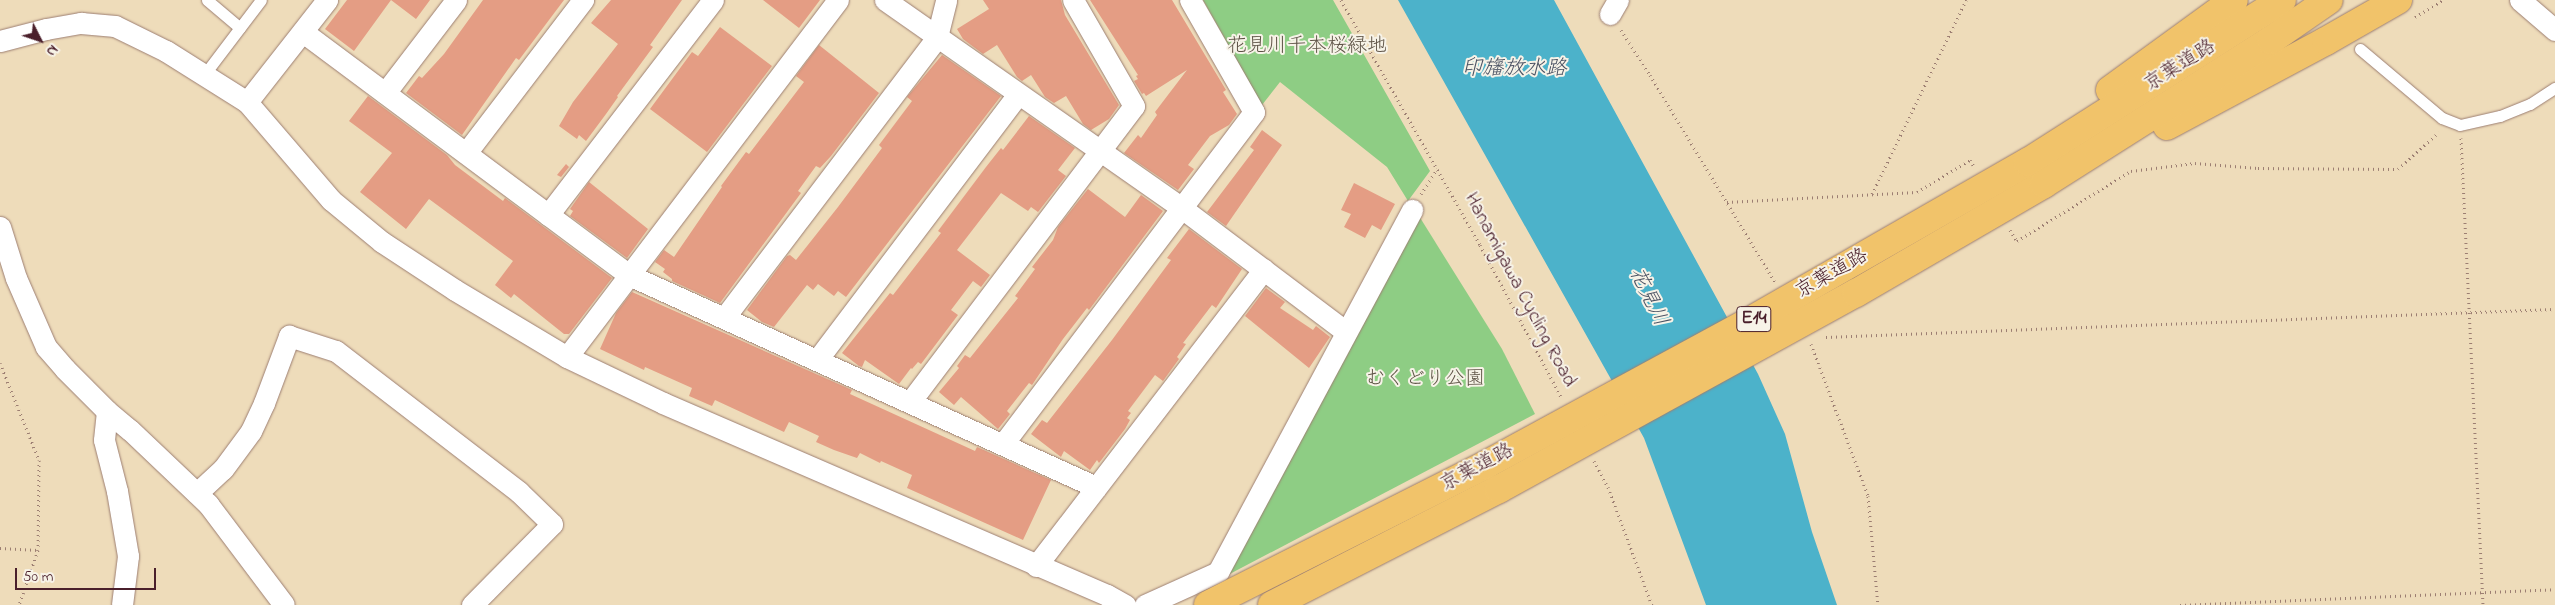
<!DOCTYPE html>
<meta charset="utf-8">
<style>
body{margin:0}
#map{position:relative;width:2555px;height:605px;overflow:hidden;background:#eedcba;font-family:"Indie Flower","Klee One",sans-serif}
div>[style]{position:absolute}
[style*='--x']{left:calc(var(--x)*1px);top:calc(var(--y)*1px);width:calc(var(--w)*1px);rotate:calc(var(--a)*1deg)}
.green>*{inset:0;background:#8ecd84}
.water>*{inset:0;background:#4cb2ca}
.building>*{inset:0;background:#e49d84}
.path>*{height:3px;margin-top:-1.5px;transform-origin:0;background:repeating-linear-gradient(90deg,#9c7e72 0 1px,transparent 0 5px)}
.roads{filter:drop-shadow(0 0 1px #9c7e72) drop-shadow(0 0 1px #9c7e72)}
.service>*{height:11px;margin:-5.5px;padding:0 5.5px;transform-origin:5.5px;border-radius:5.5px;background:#fff}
.minor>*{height:21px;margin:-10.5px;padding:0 10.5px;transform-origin:10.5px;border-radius:10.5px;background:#fff}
.bridges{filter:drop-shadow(0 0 1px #9c7e72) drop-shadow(0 0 1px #9c7e72)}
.motorway-bridge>*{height:28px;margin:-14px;padding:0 14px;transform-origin:14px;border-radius:14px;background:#f1c36a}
span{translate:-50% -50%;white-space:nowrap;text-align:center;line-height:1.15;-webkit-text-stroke:4px #f7f3e8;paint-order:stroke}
.shield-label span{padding:1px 4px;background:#f7f3e8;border:1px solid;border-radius:4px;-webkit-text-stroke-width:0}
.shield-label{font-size:19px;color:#4a1f2b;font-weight:700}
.park-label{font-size:20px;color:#5e5346}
.street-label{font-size:20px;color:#4a1f2b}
.water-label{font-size:21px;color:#4b5263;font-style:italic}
.north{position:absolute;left:15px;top:15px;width:50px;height:50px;-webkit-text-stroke:4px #f7f3e8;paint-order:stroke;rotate:131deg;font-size:14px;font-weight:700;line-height:20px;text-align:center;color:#4a1f2b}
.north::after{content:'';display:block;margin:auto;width:18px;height:22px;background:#4a1f2b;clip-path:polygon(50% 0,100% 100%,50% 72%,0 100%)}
.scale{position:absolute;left:15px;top:568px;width:141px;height:22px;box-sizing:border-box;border:2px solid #4a1f2b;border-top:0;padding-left:6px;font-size:15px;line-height:18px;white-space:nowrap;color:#4a1f2b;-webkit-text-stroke:4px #f7f3e8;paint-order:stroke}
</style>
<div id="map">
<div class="green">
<i style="clip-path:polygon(1203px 0,1333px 0,1430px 171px,1408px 201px,1387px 167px,1280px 82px,1262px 105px)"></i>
<i style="clip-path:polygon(1419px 216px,1502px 349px,1535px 414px,1224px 577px)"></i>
</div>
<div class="water">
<i style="clip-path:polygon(1398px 0,1554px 0,1758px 374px,1785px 434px,1812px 532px,1837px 605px,1706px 605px,1644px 438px)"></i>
</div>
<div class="building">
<i style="clip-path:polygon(347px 0,430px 0,416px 19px,391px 0,354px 51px,325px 29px)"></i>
<i style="clip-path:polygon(483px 0,564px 0,519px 60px,516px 58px,462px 135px,406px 93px,419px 76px,422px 78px,444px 54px)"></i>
<i style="clip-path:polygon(611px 0,682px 0,650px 45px,653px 47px,617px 96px,618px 97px,606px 114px,586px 141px,579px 135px,577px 139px,559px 126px,573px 102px,618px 44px,591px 23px)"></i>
<i style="clip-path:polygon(763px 0,820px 0,799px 28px)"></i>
<i style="clip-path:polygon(983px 0,1061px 0,1065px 15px,1119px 105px,1109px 119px,1091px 130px,1083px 124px,1066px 96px,1054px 103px,1045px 97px,1031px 75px,1022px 81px,1017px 77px,997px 45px,983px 54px,963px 39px,957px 29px,989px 9px)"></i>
<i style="clip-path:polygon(1090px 0,1172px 0,1226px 90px,1223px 92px,1237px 114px,1229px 125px,1210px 136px,1188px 165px,1194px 169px,1178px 190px,1124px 153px,1138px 135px,1141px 138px,1157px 115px,1155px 112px,1187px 70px,1146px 96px,1144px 93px,1142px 94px,1134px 81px,1138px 79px,1136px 76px,1138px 75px)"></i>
<i style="clip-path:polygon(720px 27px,772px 66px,707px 152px,650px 109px,692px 52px,698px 56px)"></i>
<i style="clip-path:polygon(819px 45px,879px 93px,831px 156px,820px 168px,816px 166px,798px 191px,801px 193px,720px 303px,672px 281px,672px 279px,663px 272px,665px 269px,655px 262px,664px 250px,674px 257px,722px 187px,721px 186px,746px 152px,749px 154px,804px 82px,796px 76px)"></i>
<i style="clip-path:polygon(942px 55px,1001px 96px,846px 297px,838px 291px,834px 296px,818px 284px,813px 290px,807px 285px,774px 327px,762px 322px,747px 310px,787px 256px,790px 255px,796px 260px,838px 207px,882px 148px,879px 145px,912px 101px,907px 97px)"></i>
<i style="clip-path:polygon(368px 96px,447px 155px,455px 165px,503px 201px,505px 198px,612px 278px,569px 334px,564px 334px,514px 294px,511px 298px,495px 285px,513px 261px,429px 199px,406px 229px,360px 192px,392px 153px,349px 121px)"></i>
<i style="clip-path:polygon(1029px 116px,1075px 148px,1058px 170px,1066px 176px,1038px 212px,1031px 207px,1028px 211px,1001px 193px,957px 250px,990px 275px,981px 287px,973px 281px,951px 310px,958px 315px,921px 364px,918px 362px,912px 369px,911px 368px,899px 384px,865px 360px,862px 367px,859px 366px,842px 353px,890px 293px,893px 295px,941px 233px,938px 231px,986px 167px,1001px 148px,1003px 150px)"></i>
<i style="clip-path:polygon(1262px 130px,1282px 145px,1226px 226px,1207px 212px,1254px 150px,1250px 147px)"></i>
<i style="clip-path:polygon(566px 164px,569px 167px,561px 177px,557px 175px)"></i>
<i style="clip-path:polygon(589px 182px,648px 229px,627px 258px,570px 216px,573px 211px,570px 209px)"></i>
<i style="clip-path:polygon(1354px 183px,1395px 204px,1381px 230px,1372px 225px,1365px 238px,1344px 227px,1351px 214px,1341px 210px)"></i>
<i style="clip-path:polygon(1088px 189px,1125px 217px,1141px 195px,1163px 211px,1089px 310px,1087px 308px,1063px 339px,1032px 385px,1029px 383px,1007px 411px,1010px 414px,998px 429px,961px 397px,954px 405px,939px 392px,959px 368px,957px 366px,965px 355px,970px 358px,1018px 298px,1015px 296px,1035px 269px,1032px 267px,1053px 240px,1058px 227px)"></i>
<i style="clip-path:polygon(1189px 229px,1242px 269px,1216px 308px,1212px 305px,1183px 343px,1186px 344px,1177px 357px,1179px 359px,1163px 381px,1155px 375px,1128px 411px,1131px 413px,1127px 418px,1130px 420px,1125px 429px,1099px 463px,1097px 460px,1090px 470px,1064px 451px,1061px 457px,1031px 434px,1042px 420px,1047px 423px,1112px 340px,1171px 260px,1167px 258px)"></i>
<i style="clip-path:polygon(1266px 288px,1285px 302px,1280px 308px,1313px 330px,1316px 326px,1330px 337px,1309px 368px,1245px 316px)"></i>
<i style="clip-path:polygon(632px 292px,852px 390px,850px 394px,975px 451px,977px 447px,1051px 480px,1023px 540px,907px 488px,912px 475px,881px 461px,880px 463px,860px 453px,857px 458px,834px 450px,816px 442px,819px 436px,789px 422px,784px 432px,715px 400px,712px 406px,689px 396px,692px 388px,645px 367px,644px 370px,600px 349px,616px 313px)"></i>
</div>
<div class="path">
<i style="--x:1341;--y:0;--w:282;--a:60.4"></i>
<i style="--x:1480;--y:245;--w:172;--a:61.9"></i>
<i style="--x:2415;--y:17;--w:33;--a:-31"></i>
<i style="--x:1621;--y:30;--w:54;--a:57.2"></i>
<i style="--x:1650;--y:75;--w:242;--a:58.9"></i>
<i style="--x:2461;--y:138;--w:468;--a:87.3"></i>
<i style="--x:1421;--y:194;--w:30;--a:-57"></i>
<i style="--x:1872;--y:194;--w:216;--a:-64.1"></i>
<i style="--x:1727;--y:202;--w:190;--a:-3"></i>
<i style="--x:1917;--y:192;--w:62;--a:-31.1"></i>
<i style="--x:1970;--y:160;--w:9;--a:58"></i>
<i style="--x:2010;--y:230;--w:13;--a:58"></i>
<i style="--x:2017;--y:241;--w:134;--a:-31.6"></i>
<i style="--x:2131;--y:171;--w:64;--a:-7.1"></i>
<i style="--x:2195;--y:163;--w:63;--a:4.5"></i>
<i style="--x:2258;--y:168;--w:140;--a:0.4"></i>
<i style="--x:2398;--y:169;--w:55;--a:-42.1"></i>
<i style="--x:1826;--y:337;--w:730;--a:-2.2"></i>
<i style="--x:1811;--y:344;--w:162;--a:69.4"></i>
<i style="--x:1868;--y:496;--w:109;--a:84.8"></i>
<i style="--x:0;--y:363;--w:105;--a:68.1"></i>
<i style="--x:39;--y:460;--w:90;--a:90.6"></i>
<i style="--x:38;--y:550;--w:58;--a:109.1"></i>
<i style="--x:1594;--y:461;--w:30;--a:62"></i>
<i style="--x:1608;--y:487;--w:126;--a:69.6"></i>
<i style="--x:0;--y:548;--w:38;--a:3"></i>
<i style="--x:2180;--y:605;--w:375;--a:-2.4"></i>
</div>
<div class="roads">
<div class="service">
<i style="--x:207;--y:0;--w:43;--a:40.3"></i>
<i style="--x:2360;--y:49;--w:107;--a:40.1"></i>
<i style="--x:2442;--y:118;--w:19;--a:21"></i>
<i style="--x:2460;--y:125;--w:41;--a:-12.7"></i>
<i style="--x:2500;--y:116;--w:32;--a:-22"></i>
<i style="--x:2530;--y:104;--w:30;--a:-33"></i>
<i style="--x:204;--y:75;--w:94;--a:-52.8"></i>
</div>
<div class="minor">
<i style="--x:885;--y:0;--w:364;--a:35"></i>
<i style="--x:1183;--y:209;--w:204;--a:37"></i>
<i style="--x:2520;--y:0;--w:46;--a:40.6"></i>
<i style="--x:1610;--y:14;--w:16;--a:-60"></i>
<i style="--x:303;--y:32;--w:407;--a:36.7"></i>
<i style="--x:629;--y:275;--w:513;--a:24.42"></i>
<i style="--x:0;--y:41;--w:48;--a:-14.6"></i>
<i style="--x:46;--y:29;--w:36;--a:-10"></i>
<i style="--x:81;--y:23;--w:34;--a:5"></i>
<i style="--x:115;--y:26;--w:57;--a:26.1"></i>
<i style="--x:166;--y:51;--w:96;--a:32.2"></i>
<i style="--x:247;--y:102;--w:129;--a:49.4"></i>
<i style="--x:331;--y:200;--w:66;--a:39.5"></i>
<i style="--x:382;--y:242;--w:87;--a:33.3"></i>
<i style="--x:455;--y:290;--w:131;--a:30.9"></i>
<i style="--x:567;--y:357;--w:106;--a:25.6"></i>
<i style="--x:663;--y:403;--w:484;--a:23.4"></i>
<i style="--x:1107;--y:595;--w:21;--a:29"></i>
<i style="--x:385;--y:93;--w:117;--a:-52.6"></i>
<i style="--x:247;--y:102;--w:130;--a:-51.9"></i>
<i style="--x:466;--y:153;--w:193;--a:-52.6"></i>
<i style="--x:548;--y:215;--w:271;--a:-52.5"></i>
<i style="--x:0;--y:227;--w:53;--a:72.6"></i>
<i style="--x:16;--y:278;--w:75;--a:66.5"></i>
<i style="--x:46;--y:347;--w:29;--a:49"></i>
<i style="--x:65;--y:369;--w:59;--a:45"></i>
<i style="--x:107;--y:411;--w:30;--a:40"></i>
<i style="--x:130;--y:430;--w:108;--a:43.5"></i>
<i style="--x:208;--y:504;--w:126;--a:53"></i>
<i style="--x:724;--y:318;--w:353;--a:-52.8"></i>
<i style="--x:937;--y:37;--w:38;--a:-76"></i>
<i style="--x:567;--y:357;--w:448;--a:-52.8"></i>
<i style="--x:817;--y:360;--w:333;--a:-52.9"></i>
<i style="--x:910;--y:402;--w:371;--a:-52.9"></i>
<i style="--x:1134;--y:106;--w:122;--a:-119.9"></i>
<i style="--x:107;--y:411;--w:29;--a:96"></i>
<i style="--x:104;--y:440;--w:53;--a:75.7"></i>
<i style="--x:117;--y:491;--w:66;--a:80.4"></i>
<i style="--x:128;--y:556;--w:49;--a:97"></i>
<i style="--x:1003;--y:444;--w:416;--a:-52.9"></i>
<i style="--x:1254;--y:112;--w:129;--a:-119.7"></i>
<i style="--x:197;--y:493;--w:35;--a:-43"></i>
<i style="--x:223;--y:469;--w:47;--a:-53.6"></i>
<i style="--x:251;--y:431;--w:31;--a:-65"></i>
<i style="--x:264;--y:403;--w:72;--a:-69.5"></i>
<i style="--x:289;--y:336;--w:49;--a:17.7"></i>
<i style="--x:336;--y:351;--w:231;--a:37.6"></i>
<i style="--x:519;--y:492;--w:46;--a:44.1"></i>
<i style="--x:552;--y:524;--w:114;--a:134.6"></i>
<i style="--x:1036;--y:566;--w:374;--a:-52.5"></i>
<i style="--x:1145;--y:605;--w:80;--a:-24.3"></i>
<i style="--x:1218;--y:572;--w:411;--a:-61.8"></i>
</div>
</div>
<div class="bridges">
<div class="motorway-bridge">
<i style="--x:2110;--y:90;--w:153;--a:-36"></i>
<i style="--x:2167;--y:126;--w:180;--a:-28.1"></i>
<i style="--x:2326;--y:41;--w:83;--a:-29.7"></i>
<i style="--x:1208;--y:605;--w:310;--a:-26.8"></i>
<i style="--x:1485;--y:465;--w:302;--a:-28.5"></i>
<i style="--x:1750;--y:321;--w:320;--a:-29.8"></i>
<i style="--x:2028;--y:162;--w:301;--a:-32.5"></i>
<i style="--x:1272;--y:605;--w:255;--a:-27.1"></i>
<i style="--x:1499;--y:489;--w:407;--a:-28.8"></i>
<i style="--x:1856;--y:293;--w:217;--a:-30.1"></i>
<i style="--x:2044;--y:184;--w:269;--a:-32.4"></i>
<i style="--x:2271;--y:40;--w:70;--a:-34.6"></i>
</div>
</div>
<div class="shield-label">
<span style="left:1754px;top:319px">E14</span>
</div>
<div class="park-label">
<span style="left:1307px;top:46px">花見川千本桜緑地</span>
<span style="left:1425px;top:379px">むくどり公園</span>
</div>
<div class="street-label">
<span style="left:2180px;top:66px;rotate:-32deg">京葉道路</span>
<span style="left:1832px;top:274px;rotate:-30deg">京葉道路</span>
<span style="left:1520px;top:290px;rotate:62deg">Hanamigawa Cycling Road</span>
<span style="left:1477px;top:468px;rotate:-28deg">京葉道路</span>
</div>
<div class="water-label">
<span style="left:1514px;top:69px">印旛放水路</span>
<span style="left:1648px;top:297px;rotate:64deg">花見川</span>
</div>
<div class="north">N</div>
<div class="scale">50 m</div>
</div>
